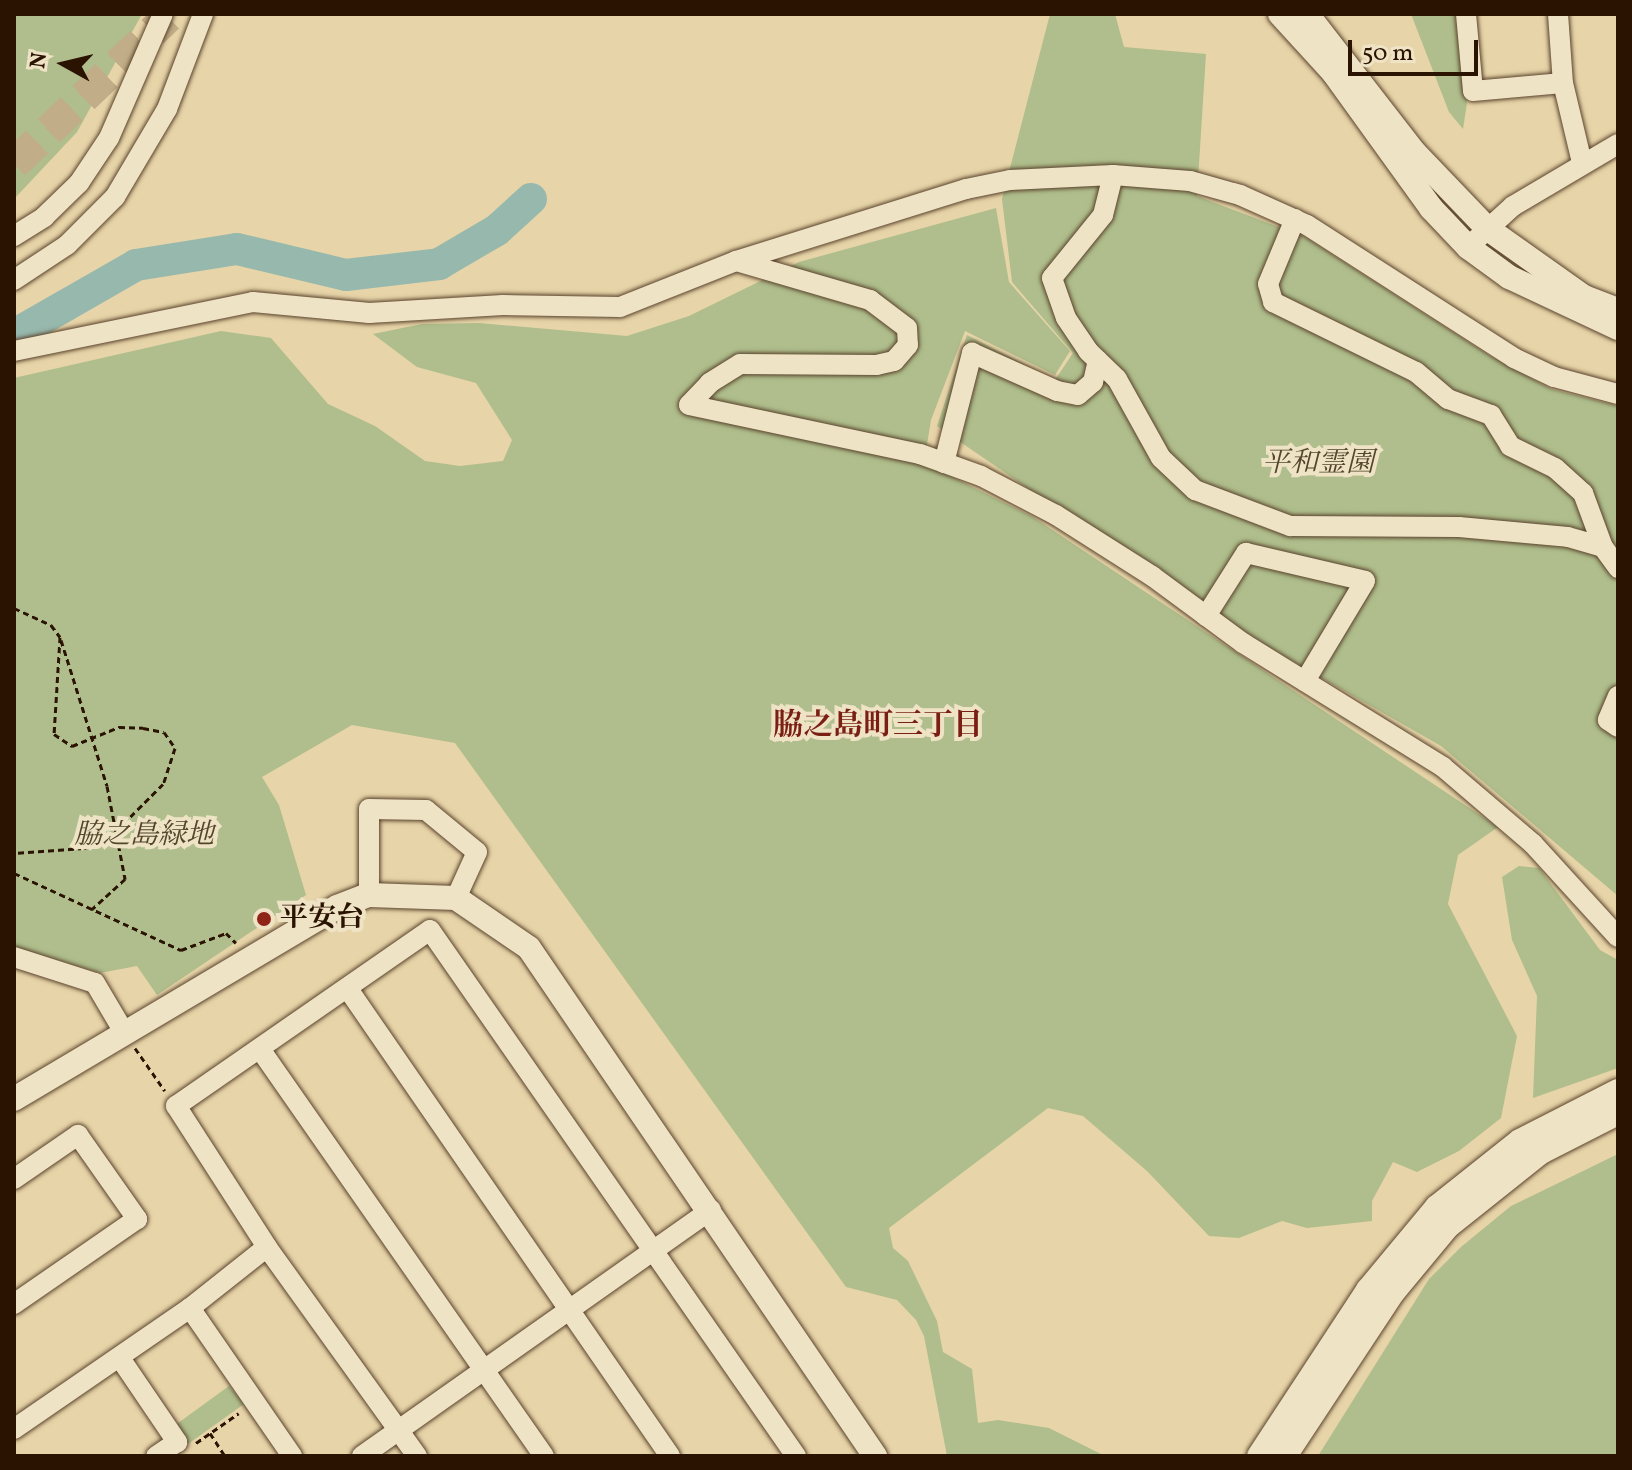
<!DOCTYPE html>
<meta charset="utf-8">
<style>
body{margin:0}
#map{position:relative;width:1632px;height:1470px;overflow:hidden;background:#e7d4a8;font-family:Vollkorn,"Noto Serif JP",serif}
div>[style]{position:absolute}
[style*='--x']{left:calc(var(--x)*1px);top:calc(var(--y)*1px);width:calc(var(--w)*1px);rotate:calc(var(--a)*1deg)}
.green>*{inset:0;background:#afbe8c}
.river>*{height:32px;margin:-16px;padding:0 16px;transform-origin:16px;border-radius:16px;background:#97b8ad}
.trunk-tunnel>*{height:32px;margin-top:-16px;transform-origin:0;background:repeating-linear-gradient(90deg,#c1ad87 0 32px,transparent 0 48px)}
.path>*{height:3px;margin-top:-1.5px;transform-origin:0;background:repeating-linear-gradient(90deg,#2b1302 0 6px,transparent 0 10px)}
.roads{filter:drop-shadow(0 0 2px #5a432c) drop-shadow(0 0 2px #5a432c)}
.minor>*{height:20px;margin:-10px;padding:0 10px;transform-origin:10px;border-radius:10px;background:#efe3c6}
.tertiary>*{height:24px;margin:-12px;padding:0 12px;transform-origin:12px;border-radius:12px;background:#efe3c6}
.dots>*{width:22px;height:22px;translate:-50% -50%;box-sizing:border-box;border:4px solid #efe3c6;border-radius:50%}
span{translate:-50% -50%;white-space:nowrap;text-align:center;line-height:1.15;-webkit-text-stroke:8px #efe3c6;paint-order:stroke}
.park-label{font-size:28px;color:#53462b;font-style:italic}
.poi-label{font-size:28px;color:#2b1302;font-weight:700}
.left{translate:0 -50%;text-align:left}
.neighbourhood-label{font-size:30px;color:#7a1f14;font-weight:700}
.frame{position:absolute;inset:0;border:16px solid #2b1302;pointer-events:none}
.north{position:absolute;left:24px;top:24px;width:80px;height:80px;-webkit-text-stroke:6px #efe3c6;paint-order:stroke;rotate:278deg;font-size:22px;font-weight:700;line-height:32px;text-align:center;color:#2b1302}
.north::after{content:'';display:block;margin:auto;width:28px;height:36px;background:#2b1302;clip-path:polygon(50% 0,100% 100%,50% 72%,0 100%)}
.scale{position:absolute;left:1348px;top:40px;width:130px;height:36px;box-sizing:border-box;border:4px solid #2b1302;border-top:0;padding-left:10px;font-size:24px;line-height:28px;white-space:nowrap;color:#2b1302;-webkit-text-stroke:6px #efe3c6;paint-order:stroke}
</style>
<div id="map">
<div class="green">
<i style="clip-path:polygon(14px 14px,142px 14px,77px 132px,14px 199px)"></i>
<i style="clip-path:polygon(1050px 14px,1115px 14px,1124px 47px,1206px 54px,1197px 196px,1305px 237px,1490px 356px,1551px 389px,1618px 406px,1618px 896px,1441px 746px,1220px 620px,937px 426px,967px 335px,1055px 380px,1073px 353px,1012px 282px,1002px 199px)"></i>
<i style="clip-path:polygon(1411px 14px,1460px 14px,1467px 103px,1463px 129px,1449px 112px)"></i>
<i style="clip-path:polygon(996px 208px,1009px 282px,1070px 351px,1055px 375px,965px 331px,931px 420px,924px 463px,1033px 517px,1498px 827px,1458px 855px,1448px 904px,1517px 1036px,1501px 1118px,1459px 1151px,1417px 1172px,1393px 1162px,1372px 1201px,1372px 1221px,1307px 1228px,1282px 1221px,1239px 1238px,1209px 1236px,1147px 1171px,1083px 1116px,1048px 1108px,889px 1228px,893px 1248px,908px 1261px,937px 1321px,943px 1352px,972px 1369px,978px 1423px,998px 1420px,1049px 1428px,1105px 1456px,947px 1456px,924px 1336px,916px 1320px,897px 1300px,846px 1287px,455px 743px,352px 725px,262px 777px,279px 805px,306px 895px,157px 995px,137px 966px,100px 973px,14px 947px,14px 378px,221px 331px,271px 338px,328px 404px,375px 426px,425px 461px,460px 466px,503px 461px,512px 440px,476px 383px,417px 367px,373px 334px,422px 324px,479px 323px,627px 336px,689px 316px,799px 262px)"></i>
<i style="clip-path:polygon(1519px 866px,1539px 868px,1600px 950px,1618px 960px,1618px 1068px,1533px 1098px,1537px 996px,1512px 940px,1502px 877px)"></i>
<i style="clip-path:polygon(1618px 1154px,1618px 1456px,1318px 1456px,1429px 1279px,1461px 1247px,1511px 1206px)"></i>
<i style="clip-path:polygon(229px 1386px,244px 1404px,188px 1444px,174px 1426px)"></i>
</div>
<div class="river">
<i style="--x:14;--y:335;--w:141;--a:-29.8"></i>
<i style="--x:136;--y:265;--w:102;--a:-9"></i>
<i style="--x:237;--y:249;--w:112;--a:13.4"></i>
<i style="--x:346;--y:275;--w:94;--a:-6.7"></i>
<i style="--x:439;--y:264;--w:67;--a:-30.4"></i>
<i style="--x:497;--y:230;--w:46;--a:-42.4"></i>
</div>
<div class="trunk-tunnel">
<i style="--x:14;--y:164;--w:213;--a:-43.7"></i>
</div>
<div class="path">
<i style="--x:14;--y:608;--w:41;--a:24.7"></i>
<i style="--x:51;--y:625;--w:15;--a:53"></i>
<i style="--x:60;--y:637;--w:97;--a:93.5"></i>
<i style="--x:54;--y:734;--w:22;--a:34"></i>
<i style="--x:72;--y:746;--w:51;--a:-22"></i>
<i style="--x:119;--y:727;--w:24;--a:2"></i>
<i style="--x:143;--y:728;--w:21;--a:11"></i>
<i style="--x:164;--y:732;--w:19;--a:55"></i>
<i style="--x:175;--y:748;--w:38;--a:108"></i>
<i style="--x:163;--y:784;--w:71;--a:135"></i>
<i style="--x:113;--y:834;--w:32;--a:154"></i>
<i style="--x:84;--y:848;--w:70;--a:175.9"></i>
<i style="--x:61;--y:640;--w:153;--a:72.5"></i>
<i style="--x:107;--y:786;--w:95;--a:79"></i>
<i style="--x:125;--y:879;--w:45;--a:137.7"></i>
<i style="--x:14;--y:873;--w:184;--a:24.8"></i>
<i style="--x:181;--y:950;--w:48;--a:-20.7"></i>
<i style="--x:226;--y:933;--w:14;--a:45"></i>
<i style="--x:135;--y:1048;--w:52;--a:55.1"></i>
<i style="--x:210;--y:1433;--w:27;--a:57"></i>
<i style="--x:196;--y:1443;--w:52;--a:-34.9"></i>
</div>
<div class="roads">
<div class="minor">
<i style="--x:1466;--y:14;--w:77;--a:84.8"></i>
<i style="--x:1473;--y:91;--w:90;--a:-5.1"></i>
<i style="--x:1558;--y:14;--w:69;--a:85.9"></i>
<i style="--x:1563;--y:83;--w:82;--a:76.6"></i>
<i style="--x:1113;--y:175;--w:41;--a:104"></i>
<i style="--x:1103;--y:215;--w:81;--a:129"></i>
<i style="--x:1052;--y:278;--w:42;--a:70.7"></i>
<i style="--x:1066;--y:318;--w:40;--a:56"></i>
<i style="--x:1088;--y:351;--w:40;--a:44"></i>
<i style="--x:1117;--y:379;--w:90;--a:60.9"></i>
<i style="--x:1161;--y:458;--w:47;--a:43.3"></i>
<i style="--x:1195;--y:490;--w:102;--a:20.8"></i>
<i style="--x:1290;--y:526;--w:169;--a:0.3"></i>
<i style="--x:1459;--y:527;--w:109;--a:5.2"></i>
<i style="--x:1568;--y:537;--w:36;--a:16"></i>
<i style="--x:1603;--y:547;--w:26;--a:54"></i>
<i style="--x:1295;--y:219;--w:70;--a:112.6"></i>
<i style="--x:1268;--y:284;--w:19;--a:74"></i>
<i style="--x:1273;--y:302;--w:159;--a:26.1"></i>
<i style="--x:1416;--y:372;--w:42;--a:40.2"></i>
<i style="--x:1448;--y:399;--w:46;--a:20.4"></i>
<i style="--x:1491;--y:415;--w:36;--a:58"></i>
<i style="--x:1510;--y:446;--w:50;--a:26.1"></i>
<i style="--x:1555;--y:468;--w:38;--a:42"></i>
<i style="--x:1583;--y:493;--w:58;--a:69.7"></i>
<i style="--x:14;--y:236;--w:36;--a:-32"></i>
<i style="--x:44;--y:217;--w:49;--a:-44.2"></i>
<i style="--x:79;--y:183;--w:54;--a:-56.3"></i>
<i style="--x:109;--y:138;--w:135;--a:-66.5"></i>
<i style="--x:1468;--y:247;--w:61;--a:-42.3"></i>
<i style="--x:1513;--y:206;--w:122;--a:-30.6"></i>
<i style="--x:736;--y:261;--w:140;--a:16.2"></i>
<i style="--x:870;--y:300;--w:46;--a:37.1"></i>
<i style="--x:907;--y:328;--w:17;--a:87"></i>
<i style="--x:908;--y:345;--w:21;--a:131"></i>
<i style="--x:894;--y:361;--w:17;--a:167"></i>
<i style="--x:877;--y:365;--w:137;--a:-179.6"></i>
<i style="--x:740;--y:364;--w:36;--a:148"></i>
<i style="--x:710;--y:383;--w:30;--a:134"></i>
<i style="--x:689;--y:405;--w:236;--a:12"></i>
<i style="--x:920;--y:454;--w:65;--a:19.8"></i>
<i style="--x:981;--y:476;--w:85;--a:27.5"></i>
<i style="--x:1056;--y:515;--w:114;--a:32.4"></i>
<i style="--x:1152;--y:576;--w:113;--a:36.4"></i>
<i style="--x:1243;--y:643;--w:235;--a:31.8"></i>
<i style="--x:1443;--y:767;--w:118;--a:40.5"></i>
<i style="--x:1533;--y:844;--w:126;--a:47.6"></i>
<i style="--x:14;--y:280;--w:64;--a:-33.4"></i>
<i style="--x:67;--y:245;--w:68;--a:-45"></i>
<i style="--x:115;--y:197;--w:102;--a:-59.4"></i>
<i style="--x:167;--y:109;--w:102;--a:-69.2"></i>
<i style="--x:14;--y:351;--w:244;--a:-11.6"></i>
<i style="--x:253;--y:302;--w:117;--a:5.4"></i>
<i style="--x:369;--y:313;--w:134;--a:-3.4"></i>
<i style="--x:503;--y:305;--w:117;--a:1"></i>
<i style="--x:620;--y:307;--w:125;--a:-21.6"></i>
<i style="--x:736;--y:261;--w:241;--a:-17.4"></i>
<i style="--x:966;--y:189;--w:45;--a:-11.6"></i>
<i style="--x:1010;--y:180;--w:103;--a:-2.8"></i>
<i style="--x:1113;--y:175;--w:77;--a:4.5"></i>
<i style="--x:1190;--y:181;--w:52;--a:15.6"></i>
<i style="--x:1240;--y:195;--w:73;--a:24.1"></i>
<i style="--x:1307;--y:225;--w:246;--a:32.7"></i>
<i style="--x:1514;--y:358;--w:44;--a:25.4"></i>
<i style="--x:1554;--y:377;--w:66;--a:14.9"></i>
<i style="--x:944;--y:463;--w:114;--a:-75.7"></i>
<i style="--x:972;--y:353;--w:93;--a:24.1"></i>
<i style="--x:1057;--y:391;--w:21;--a:11"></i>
<i style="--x:1078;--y:395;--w:20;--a:-41"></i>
<i style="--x:1093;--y:382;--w:22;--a:-77"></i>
<i style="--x:1206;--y:616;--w:75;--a:-57.6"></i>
<i style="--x:1246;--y:553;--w:122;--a:13.2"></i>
<i style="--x:1365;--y:581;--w:117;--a:121"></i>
<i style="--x:1618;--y:696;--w:26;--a:113"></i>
<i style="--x:1608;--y:720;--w:12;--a:35"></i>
<i style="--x:369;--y:895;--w:86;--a:-90"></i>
<i style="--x:369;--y:809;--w:57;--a:1"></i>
<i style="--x:426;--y:810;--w:66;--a:39.5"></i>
<i style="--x:477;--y:852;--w:51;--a:114.5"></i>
<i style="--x:14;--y:957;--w:85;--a:17.8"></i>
<i style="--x:95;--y:983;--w:57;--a:59.4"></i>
<i style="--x:348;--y:989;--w:567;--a:55.41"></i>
<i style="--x:260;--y:1049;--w:496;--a:55.1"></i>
<i style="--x:14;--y:1179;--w:78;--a:-34.5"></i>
<i style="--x:78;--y:1135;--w:103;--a:54.9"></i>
<i style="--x:137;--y:1219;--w:150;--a:145.4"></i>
<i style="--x:190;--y:1308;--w:180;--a:55.4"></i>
<i style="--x:120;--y:1358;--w:102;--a:55.8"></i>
<i style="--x:177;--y:1442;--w:25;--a:146"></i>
<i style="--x:14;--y:1429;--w:214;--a:-34.5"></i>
<i style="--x:190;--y:1308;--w:98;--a:-38.4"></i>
<i style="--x:362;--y:1456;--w:427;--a:-35.2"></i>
<i style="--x:417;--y:1456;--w:257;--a:-125.7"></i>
<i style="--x:267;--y:1247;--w:168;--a:-122.8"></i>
<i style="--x:176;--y:1106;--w:309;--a:-34.7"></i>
<i style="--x:430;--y:930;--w:641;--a:55.17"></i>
</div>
<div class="tertiary">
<i style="--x:1280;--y:14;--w:79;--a:47.6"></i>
<i style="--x:1333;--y:72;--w:168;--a:54.2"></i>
<i style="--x:1431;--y:208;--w:54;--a:46.5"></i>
<i style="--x:1468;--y:247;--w:51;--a:36.2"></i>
<i style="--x:1509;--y:277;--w:120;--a:25.1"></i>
<i style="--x:1307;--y:14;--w:176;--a:52.2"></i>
<i style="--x:1415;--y:153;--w:105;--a:46.2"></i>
<i style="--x:1488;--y:229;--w:118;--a:35.3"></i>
<i style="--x:1584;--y:297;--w:36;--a:21"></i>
<i style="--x:14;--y:1099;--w:376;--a:-30.7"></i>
<i style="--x:337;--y:907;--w:34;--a:-21"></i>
<i style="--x:369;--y:895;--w:87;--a:2"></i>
<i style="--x:456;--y:898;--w:88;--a:34.4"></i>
<i style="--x:529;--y:948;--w:615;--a:55.74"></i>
<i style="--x:1259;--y:1456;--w:199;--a:-56.7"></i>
<i style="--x:1368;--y:1290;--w:108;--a:-50.3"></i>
<i style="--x:1437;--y:1207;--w:106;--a:-38.5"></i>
<i style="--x:1520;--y:1141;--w:110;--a:-27"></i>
<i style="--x:1285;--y:1456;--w:198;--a:-56.6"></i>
<i style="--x:1394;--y:1291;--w:85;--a:-50.3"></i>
<i style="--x:1448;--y:1226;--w:119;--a:-38.5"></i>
<i style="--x:1541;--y:1152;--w:86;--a:-26.9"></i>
</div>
</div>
<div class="dots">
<i style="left:264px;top:919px;background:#8f2418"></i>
</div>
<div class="park-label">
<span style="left:1318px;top:464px">平和霊園</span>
<span style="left:144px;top:836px">脇之島緑地</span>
</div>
<div class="poi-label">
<span class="left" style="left:280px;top:919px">平安台</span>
</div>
<div class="neighbourhood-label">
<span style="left:878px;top:726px">脇之島町三丁目</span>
</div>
<div class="frame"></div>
<div class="north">N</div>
<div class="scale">50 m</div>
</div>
